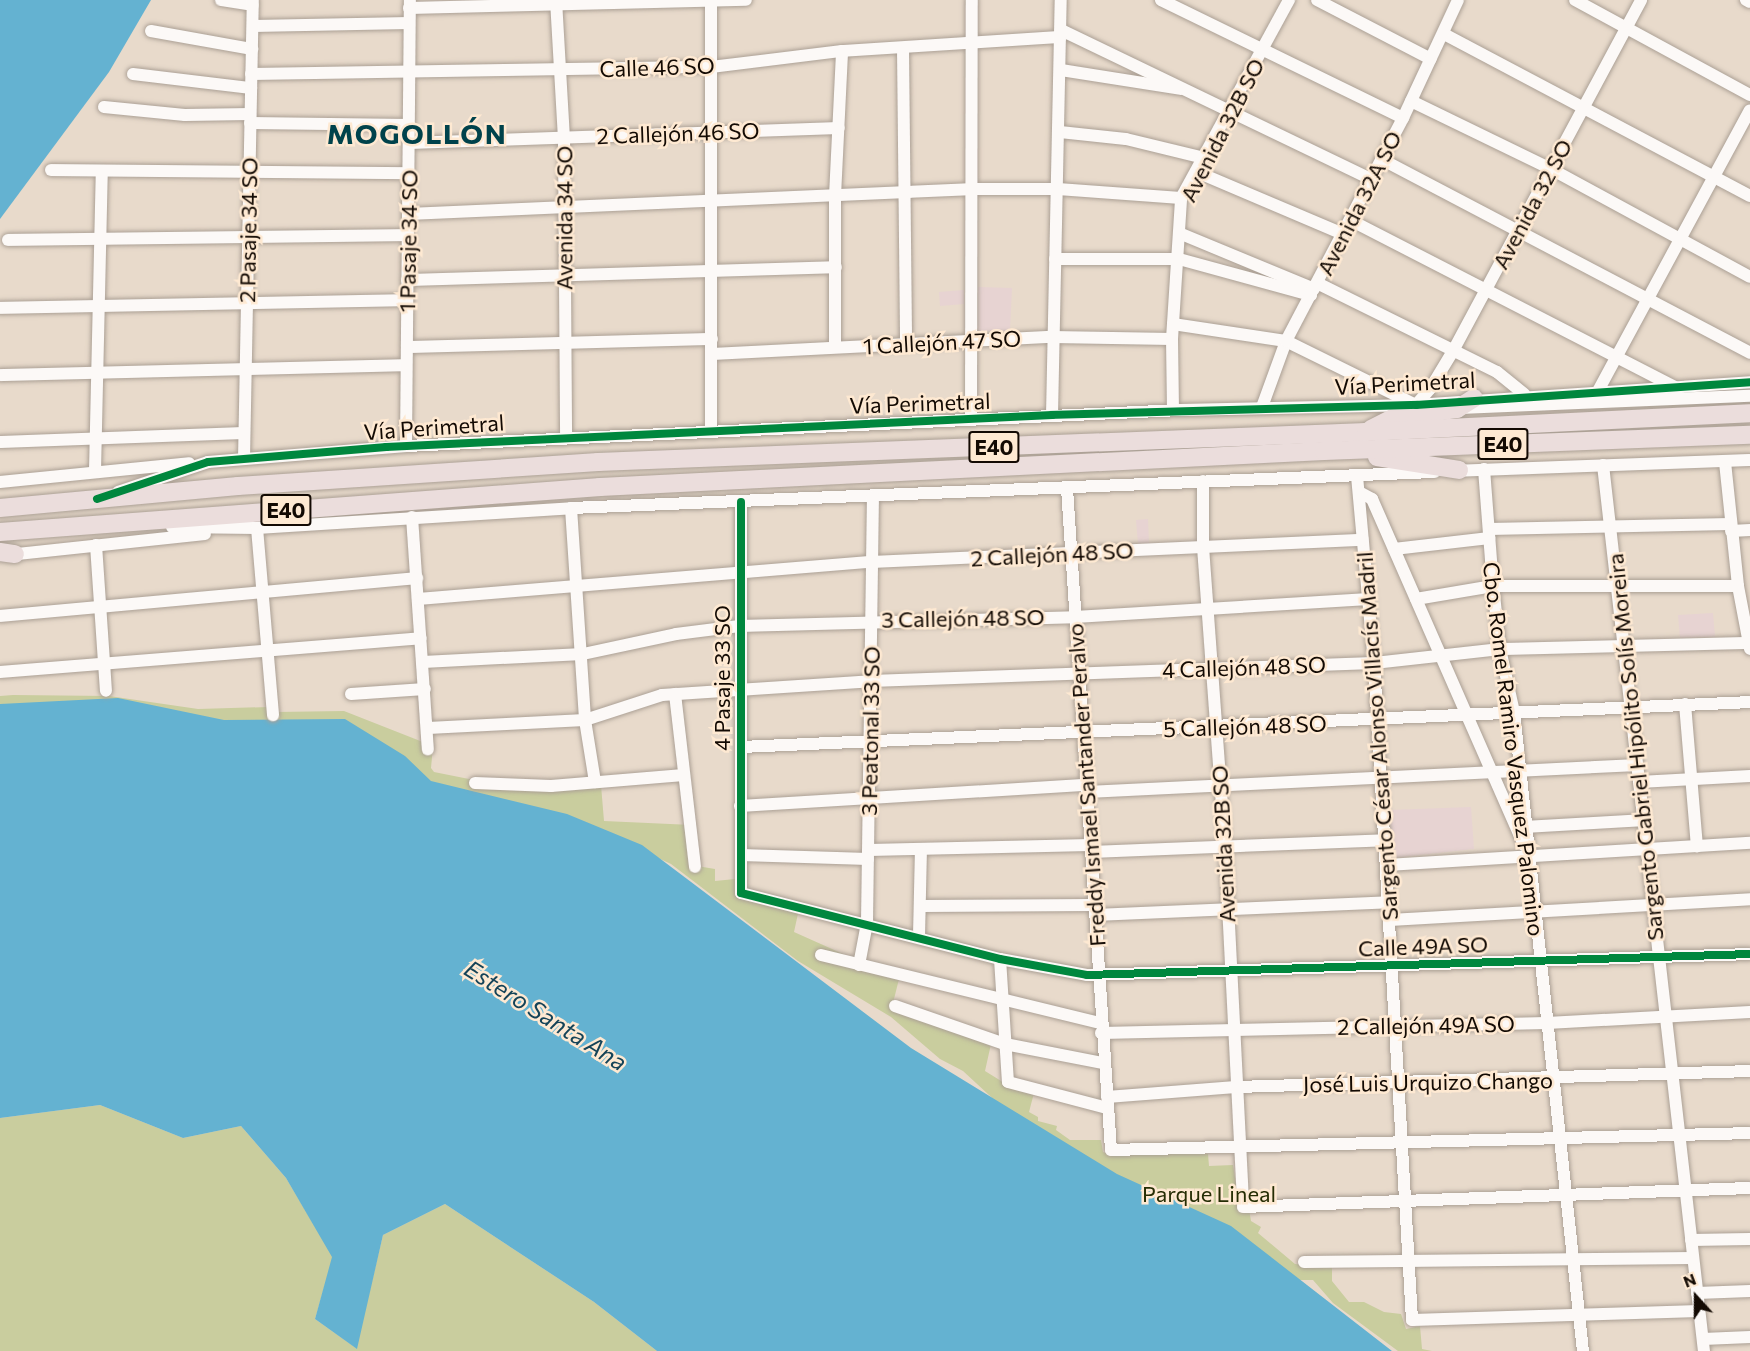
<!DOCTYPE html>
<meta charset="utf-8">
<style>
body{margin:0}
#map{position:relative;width:1750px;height:1351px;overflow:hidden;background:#e8dacb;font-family:Commissioner,sans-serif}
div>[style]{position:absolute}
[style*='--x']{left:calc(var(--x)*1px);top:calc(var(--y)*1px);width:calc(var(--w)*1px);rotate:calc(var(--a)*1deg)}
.commercial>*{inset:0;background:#e7d3d2}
.green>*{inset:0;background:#c9cd9e}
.water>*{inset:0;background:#64b2d1}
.roads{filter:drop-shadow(0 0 2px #aba095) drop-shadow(0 0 2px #aba095)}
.minor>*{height:12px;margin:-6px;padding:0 6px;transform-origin:6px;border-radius:6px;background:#fcf9f7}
.highway>*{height:18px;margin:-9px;padding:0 9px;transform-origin:9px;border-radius:9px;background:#ebdddc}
.cycleway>*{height:8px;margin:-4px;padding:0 4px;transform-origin:4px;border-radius:4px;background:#00873e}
span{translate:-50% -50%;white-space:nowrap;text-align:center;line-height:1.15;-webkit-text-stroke:5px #fee9d2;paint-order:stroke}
.shield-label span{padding:2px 4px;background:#fee9d2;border:2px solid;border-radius:4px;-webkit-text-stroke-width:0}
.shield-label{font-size:21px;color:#130a03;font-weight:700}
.street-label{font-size:22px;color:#130a03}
.park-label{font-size:22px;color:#252d04}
.water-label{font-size:24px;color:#144358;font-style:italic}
.district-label{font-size:28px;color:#00424b;font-weight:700;letter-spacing:1.5px}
.north{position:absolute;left:1666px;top:1267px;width:60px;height:60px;-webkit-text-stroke:4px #fee9d2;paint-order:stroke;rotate:339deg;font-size:16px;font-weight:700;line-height:24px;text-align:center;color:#130a03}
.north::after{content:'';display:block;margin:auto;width:21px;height:27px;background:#130a03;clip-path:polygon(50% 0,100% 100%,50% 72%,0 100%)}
</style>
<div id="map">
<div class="commercial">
<i style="clip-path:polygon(978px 287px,1012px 288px,1010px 331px,977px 331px)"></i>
<i style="clip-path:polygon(964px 290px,964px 304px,940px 306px,939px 292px)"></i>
<i style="clip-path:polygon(1148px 519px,1149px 543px,1138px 544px,1136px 520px)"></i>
<i style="clip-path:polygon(1713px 613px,1715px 637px,1680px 638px,1678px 615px)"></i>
<i style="clip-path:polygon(1471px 807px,1474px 849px,1393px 858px,1389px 810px)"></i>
</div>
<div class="green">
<i style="clip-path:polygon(13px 695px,109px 696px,198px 709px,268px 707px,276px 712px,344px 711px,433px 746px,431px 768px,434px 772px,474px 780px,601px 785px,604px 821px,692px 825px,697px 866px,715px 869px,715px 881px,735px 879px,740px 894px,799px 909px,794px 932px,899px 979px,893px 1003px,991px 1044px,985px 1071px,1006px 1084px,1034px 1093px,1029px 1112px,1038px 1117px,1038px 1121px,1057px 1126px,1056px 1130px,1070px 1140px,1101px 1140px,1103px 1152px,1110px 1154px,1208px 1154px,1209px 1166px,1233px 1165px,1240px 1209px,1249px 1209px,1251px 1221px,1261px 1227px,1258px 1233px,1295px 1264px,1332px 1267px,1332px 1281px,1349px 1302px,1364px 1302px,1384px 1312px,1401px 1314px,1406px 1329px,1420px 1326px,1422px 1349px,1432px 1351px,1398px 1351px,1333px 1303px,1313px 1280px,1295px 1280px,1002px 1107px,963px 1071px,940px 1059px,891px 1017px,798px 961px,671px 864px,643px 851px,0 714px,0 696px)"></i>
<i style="clip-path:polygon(100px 1105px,183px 1138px,241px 1126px,286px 1178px,333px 1257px,315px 1319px,356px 1348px,383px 1235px,445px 1204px,594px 1302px,657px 1351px,0 1351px,0 1118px)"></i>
</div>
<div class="water">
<i style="clip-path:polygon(0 0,151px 0,109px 72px,0 219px)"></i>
<i style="clip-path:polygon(118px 698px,224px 720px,345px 719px,405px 756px,431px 781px,567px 814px,642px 845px,911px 1048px,1117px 1174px,1231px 1226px,1392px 1351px,657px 1351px,594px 1302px,445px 1204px,383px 1235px,357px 1349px,315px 1319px,332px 1257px,286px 1178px,241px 1126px,183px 1138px,100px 1105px,0 1118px,0 704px)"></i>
</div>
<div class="roads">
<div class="minor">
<i style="--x:221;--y:0;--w:32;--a:9"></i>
<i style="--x:556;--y:0;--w:137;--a:86.7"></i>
<i style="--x:564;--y:137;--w:299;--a:89.6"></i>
<i style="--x:1161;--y:0;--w:269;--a:26"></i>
<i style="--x:1317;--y:0;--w:128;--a:27.4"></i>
<i style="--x:1575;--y:0;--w:199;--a:28.5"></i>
<i style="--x:1746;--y:0;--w:4;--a:27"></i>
<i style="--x:409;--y:8;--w:337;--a:-1.4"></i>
<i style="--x:253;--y:26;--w:156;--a:-1.1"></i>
<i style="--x:1061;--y:30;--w:344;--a:25.7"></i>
<i style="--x:151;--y:31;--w:103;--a:10.1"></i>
<i style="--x:1444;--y:34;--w:346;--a:27.9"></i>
<i style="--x:903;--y:49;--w:294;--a:89.4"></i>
<i style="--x:1061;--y:70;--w:121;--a:9"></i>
<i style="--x:133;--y:74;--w:119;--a:6.8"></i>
<i style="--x:251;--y:74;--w:460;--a:-0.9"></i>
<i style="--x:711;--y:67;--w:132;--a:-7"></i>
<i style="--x:842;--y:51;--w:219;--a:-3.7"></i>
<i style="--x:1411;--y:101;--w:156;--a:25.9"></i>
<i style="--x:1551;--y:169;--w:226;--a:28.5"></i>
<i style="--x:104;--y:107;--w:81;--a:5.6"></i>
<i style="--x:185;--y:115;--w:65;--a:-0.9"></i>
<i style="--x:250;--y:123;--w:159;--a:0.7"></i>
<i style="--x:1060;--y:132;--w:66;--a:6.1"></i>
<i style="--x:1126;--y:139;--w:80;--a:13.7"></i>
<i style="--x:409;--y:143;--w:430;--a:-2"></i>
<i style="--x:1381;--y:159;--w:417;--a:27.7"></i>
<i style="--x:51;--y:170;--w:357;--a:0.5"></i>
<i style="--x:1197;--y:172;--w:159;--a:23"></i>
<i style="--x:408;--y:214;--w:567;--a:-2.53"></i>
<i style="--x:974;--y:189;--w:84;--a:0"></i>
<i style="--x:1058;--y:189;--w:123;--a:4.2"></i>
<i style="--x:1350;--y:220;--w:365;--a:27.2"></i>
<i style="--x:1179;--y:233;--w:146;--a:22.5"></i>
<i style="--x:8;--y:240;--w:400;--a:-0.7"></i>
<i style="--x:1055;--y:259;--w:124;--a:0"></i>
<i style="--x:1179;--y:259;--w:137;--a:15.3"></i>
<i style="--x:407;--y:280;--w:429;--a:-1.7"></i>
<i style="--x:1317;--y:283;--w:201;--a:26.3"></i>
<i style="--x:1497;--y:372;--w:35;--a:39"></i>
<i style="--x:0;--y:308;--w:407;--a:-1.1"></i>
<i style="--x:1173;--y:324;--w:114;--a:8.6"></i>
<i style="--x:1286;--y:341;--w:145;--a:26.2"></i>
<i style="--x:1416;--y:405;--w:21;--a:-49"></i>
<i style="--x:1430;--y:389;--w:44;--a:-58.8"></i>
<i style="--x:1453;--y:351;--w:398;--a:-61.8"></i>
<i style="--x:407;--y:347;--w:305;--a:-1.5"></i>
<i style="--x:835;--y:347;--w:151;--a:-90"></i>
<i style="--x:835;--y:196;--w:145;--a:-87.2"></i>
<i style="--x:712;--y:354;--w:340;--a:-2.9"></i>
<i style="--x:1052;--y:337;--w:120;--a:1"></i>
<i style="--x:0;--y:375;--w:406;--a:-1.4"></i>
<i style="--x:1598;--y:391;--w:319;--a:-61.6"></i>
<i style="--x:1262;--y:407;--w:70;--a:-70"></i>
<i style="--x:1286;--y:341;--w:252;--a:-62.3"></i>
<i style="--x:1403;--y:118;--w:130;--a:-65"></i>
<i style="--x:1460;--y:408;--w:290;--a:-2.4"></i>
<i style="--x:1173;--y:410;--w:71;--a:-90.8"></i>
<i style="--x:1172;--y:339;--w:141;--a:-86.3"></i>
<i style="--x:1181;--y:198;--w:226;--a:-61.4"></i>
<i style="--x:1052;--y:415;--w:415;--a:-88.8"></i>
<i style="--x:971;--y:419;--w:419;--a:-89.9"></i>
<i style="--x:711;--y:430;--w:430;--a:-90"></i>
<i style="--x:0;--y:442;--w:244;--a:-2.1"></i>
<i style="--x:406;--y:446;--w:446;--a:-89.5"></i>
<i style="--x:244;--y:459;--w:459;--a:-88.9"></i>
<i style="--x:1725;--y:462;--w:125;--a:84"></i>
<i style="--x:1738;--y:586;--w:64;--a:79.2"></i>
<i style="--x:1603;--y:465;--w:892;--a:83.5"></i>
<i style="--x:1484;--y:469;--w:117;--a:85.6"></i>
<i style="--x:1493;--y:586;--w:63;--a:83.7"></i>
<i style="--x:1500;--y:649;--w:65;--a:77.5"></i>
<i style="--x:1514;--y:712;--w:643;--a:83.84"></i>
<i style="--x:95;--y:471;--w:298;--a:-88.7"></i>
<i style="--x:1451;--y:471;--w:299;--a:-2.1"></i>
<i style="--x:1357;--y:476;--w:188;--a:84.8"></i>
<i style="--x:1374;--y:663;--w:658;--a:86.69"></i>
<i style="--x:1412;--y:1320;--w:287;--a:-1.8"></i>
<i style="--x:1203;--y:481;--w:66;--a:90"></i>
<i style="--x:1203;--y:547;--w:300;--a:85.8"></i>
<i style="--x:1225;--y:846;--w:361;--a:87.1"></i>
<i style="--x:1243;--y:1207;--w:507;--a:-2.15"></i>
<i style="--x:0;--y:482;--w:190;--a:-5.7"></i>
<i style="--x:1067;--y:488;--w:663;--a:86.2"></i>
<i style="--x:1111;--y:1150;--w:639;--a:-1.52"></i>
<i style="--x:118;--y:492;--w:95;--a:-18.4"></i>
<i style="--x:208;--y:462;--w:199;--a:-4.6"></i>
<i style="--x:406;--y:446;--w:775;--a:-2.66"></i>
<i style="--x:1180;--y:410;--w:236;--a:-1.2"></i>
<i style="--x:1416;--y:405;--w:335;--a:-3.9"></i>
<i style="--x:1359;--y:492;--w:15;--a:28"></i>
<i style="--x:1372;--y:499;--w:378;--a:66.3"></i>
<i style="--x:741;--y:502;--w:391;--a:90"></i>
<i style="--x:741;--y:893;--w:267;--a:14.3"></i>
<i style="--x:1000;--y:959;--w:88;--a:10.4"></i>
<i style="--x:1087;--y:975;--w:663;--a:-1.81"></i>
<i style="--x:571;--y:508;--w:212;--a:86.2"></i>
<i style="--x:585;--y:720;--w:63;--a:80.8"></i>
<i style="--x:412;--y:517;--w:233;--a:86.1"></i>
<i style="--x:172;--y:527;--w:85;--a:0.7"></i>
<i style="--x:257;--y:528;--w:315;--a:-3.6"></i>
<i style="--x:571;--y:508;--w:864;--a:-2.39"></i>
<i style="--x:257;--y:528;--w:188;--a:85.1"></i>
<i style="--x:1489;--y:529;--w:241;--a:-1.2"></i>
<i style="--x:1731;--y:531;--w:19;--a:-3"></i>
<i style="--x:96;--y:545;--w:146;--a:86.1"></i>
<i style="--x:1394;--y:549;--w:96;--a:-6.6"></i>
<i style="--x:8;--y:555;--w:198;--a:-6.1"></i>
<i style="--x:418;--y:599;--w:456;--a:-4.7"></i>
<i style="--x:872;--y:562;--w:491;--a:-2.6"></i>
<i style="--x:1416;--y:599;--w:78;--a:-9.6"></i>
<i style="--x:1493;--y:586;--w:245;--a:0"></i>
<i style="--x:0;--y:616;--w:419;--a:-5.2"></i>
<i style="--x:423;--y:662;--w:160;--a:-2.9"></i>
<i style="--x:583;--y:654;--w:95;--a:-12.1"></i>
<i style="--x:676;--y:634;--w:64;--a:-7.2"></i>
<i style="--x:739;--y:626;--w:336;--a:-1.5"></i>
<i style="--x:1075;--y:617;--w:294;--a:-3.5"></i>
<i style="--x:0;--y:672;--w:422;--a:-4.6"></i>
<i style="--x:351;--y:694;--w:74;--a:-3.9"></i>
<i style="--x:675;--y:694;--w:174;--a:83.4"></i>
<i style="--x:1685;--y:704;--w:143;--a:85.2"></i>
<i style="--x:428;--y:728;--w:157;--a:-2.9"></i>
<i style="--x:585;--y:720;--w:81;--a:-18"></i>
<i style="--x:662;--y:695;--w:209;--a:-3.8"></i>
<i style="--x:871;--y:681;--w:503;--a:-2.05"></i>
<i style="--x:1374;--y:663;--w:127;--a:-6.3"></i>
<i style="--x:1500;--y:649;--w:249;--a:-1.4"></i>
<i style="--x:741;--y:747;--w:1010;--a:-2.55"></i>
<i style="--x:1639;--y:782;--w:111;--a:-3.1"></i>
<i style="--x:475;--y:783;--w:76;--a:2.3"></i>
<i style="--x:551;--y:786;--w:133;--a:-4.7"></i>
<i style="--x:1087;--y:792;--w:551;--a:-2.81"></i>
<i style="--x:740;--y:806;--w:347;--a:-3.5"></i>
<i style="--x:1526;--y:827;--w:118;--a:-3.4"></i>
<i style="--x:869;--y:850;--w:221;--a:-1.3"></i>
<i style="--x:1091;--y:852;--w:294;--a:-2.3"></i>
<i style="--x:741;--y:855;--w:127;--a:1.8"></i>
<i style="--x:1387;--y:865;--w:364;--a:-3.5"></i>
<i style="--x:921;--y:906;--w:173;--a:-0.3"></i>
<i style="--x:1095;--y:915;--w:294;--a:-2.5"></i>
<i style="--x:1390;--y:920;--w:361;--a:-3.3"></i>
<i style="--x:919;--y:936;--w:87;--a:-88.7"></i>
<i style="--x:821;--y:955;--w:287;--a:13.7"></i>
<i style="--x:1000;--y:959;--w:123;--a:86.3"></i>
<i style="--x:1008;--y:1082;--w:102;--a:14.7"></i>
<i style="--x:859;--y:965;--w:43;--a:-79.2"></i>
<i style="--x:867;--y:923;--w:427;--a:-89.2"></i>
<i style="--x:895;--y:1006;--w:116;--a:19.1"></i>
<i style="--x:1005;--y:1044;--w:100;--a:11"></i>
<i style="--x:1101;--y:1033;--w:446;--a:-1.3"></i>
<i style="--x:1547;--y:1023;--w:203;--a:-3.1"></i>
<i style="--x:1107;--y:1097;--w:129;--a:-4.4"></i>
<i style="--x:1236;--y:1087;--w:514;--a:-1.78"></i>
<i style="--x:1691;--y:1240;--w:59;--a:-1"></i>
<i style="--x:1304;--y:1262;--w:389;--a:-0.6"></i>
<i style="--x:1697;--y:1293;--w:53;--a:-2.2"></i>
<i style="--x:1703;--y:1339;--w:47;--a:-2.4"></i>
</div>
<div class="highway">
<i style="--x:1371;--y:429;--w:25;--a:-27"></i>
<i style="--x:1393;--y:418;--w:65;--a:-8"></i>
<i style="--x:1457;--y:409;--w:20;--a:-33"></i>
<i style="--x:1377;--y:457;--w:83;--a:9"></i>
<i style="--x:0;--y:508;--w:239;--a:-5.3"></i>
<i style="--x:238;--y:486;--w:361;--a:-3.8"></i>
<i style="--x:598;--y:462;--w:769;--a:-2.24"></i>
<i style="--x:1366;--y:432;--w:384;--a:-2.8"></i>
<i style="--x:0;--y:532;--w:602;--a:-4.29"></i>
<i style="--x:600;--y:487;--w:725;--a:-2.85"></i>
<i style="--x:1324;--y:451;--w:426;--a:-2.2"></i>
<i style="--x:0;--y:552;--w:15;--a:8"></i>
</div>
</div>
<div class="cycleway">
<i style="--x:97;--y:499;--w:117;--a:-18.4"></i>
<i style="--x:208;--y:462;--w:179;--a:-4.8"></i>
<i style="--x:386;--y:447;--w:667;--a:-2.75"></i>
<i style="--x:1052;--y:415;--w:364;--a:-1.6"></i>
<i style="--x:1416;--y:405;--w:335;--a:-3.9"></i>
<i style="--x:741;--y:502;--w:391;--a:90"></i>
<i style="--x:741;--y:893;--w:267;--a:14.3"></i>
<i style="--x:1000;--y:959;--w:88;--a:10.4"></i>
<i style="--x:1087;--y:975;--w:663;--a:-1.81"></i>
</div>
<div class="shield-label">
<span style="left:1503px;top:444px">E40</span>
<span style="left:994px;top:447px">E40</span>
<span style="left:286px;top:510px">E40</span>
</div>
<div class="street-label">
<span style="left:657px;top:67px;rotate:-2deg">Calle 46 SO</span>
<span style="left:1222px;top:130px;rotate:-63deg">Avenida 32B SO</span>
<span style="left:678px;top:133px;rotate:-2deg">2 Callejón 46 SO</span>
<span style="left:1359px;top:203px;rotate:-63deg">Avenida 32A SO</span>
<span style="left:1532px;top:204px;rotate:-62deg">Avenida 32 SO</span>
<span style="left:564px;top:218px;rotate:-90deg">Avenida 34 SO</span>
<span style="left:248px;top:230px;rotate:-89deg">2 Pasaje 34 SO</span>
<span style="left:408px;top:241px;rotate:-89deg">1 Pasaje 34 SO</span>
<span style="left:942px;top:342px;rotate:-3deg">1 Callejón 47 SO</span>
<span style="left:1405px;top:383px;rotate:-3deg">Vía Perimetral</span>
<span style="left:920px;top:403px;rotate:-2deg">Vía Perimetral</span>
<span style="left:434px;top:427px;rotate:-4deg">Vía Perimetral</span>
<span style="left:1052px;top:554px;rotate:-3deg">2 Callejón 48 SO</span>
<span style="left:963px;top:618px;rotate:-1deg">3 Callejón 48 SO</span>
<span style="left:1244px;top:667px;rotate:-2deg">4 Callejón 48 SO</span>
<span style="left:722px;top:678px;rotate:-90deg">4 Pasaje 33 SO</span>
<span style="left:1245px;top:726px;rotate:-2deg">5 Callejón 48 SO</span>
<span style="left:870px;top:731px;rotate:-89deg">3 Peatonal 33 SO</span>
<span style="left:1377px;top:736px;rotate:-94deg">Sargento César Alonso Villacís Madril</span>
<span style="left:1635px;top:747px;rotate:-96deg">Sargento Gabriel Hipólito Solís Moreira</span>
<span style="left:1514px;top:749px;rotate:83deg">Cbo. Romel Ramiro Vasquez Palomino</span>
<span style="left:1086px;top:785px;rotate:-94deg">Freddy Ismael Santander Peralvo</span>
<span style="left:1223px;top:844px;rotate:-93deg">Avenida 32B SO</span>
<span style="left:1423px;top:946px;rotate:-2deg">Calle 49A SO</span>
<span style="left:1426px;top:1025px;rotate:-1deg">2 Callejón 49A SO</span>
<span style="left:1428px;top:1082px;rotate:-1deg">José Luis Urquizo Chango</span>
</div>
<div class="park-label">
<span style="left:1209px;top:1194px">Parque Lineal</span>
</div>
<div class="water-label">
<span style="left:546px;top:1015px;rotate:32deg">Estero Santa Ana</span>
</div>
<div class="district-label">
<span style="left:417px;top:133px">MOGOLLÓN</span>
</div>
<div class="north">N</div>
</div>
